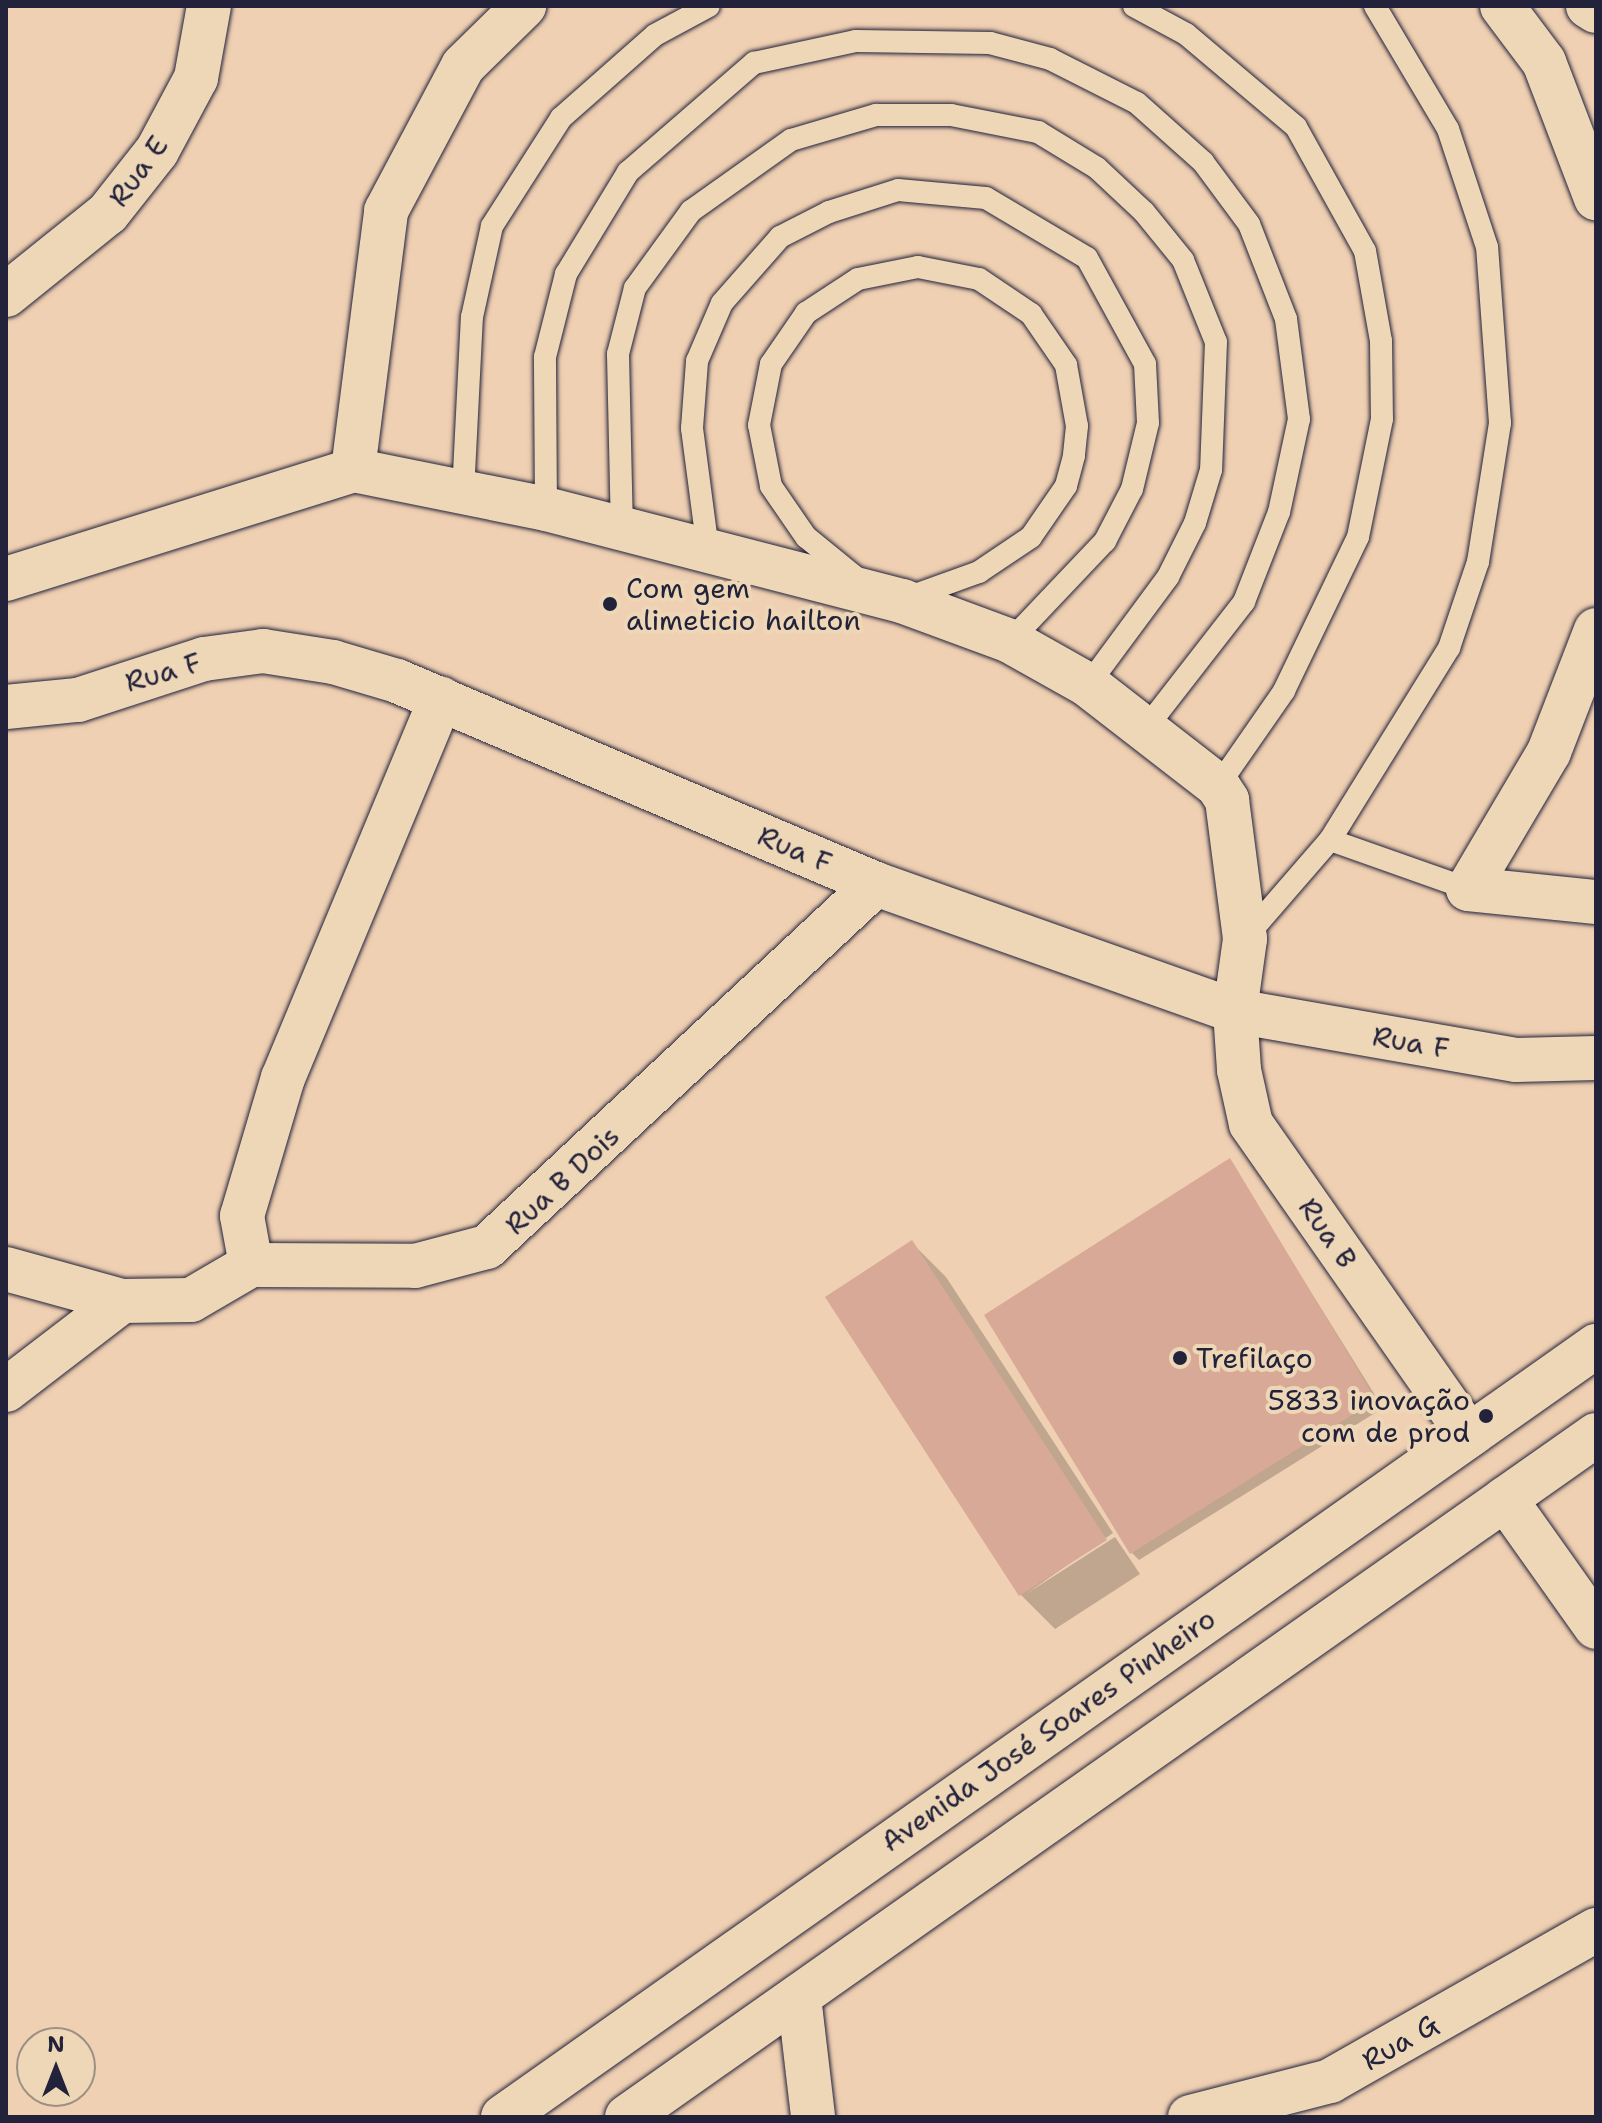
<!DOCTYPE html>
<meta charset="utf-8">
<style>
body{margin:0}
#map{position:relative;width:1602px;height:2123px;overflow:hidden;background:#f0d0b2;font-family:"Shantell Sans",sans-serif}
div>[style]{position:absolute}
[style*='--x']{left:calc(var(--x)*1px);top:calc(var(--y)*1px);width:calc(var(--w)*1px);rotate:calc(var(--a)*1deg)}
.shadow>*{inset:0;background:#0003}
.building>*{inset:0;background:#d7a996}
.roads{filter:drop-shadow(0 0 2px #22223b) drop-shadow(0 0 2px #22223b)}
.lane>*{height:22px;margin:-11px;padding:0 11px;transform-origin:11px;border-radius:11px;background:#eed7b7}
.street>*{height:44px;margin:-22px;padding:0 22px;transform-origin:22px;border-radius:22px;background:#eed7b7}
.primary>*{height:44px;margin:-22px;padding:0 22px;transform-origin:22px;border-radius:22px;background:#eed7b7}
.dots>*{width:22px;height:22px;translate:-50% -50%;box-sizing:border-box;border:4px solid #eed7b7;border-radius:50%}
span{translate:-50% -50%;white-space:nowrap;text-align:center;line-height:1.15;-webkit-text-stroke:8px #eed7b7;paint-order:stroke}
.street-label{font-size:28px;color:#22223b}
.poi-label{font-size:28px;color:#22223b}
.left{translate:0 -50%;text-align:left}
.right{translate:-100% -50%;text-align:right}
.frame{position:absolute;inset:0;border:8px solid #22223b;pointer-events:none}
.north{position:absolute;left:16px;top:2027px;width:80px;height:80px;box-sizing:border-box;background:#eed7b7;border:2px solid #9c8f85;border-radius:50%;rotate:0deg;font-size:22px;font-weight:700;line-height:32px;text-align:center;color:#22223b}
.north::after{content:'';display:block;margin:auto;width:28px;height:36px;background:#22223b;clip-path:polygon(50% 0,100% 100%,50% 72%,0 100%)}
</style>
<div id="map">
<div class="shadow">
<i style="clip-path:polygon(1229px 1160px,1383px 1408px,1139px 1560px,1131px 1552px)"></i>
<i style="clip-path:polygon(912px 1243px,946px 1277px,1113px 1533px,1026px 1594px,1115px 1537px,1140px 1574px,1055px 1629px,1021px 1595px,827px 1298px)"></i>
</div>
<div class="building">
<i style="clip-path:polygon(1230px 1158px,1376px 1400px,1130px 1554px,984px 1315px)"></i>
<i style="clip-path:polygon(912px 1240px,1107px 1540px,1019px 1596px,825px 1297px)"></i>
</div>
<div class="roads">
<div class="lane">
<i style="--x:1134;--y:6;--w:59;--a:28.3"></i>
<i style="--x:1186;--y:34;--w:144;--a:40.2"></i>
<i style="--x:1296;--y:127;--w:142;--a:60.9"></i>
<i style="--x:1365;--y:251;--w:91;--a:79.9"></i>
<i style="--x:1381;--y:341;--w:78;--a:89.3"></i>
<i style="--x:1382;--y:419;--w:120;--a:101.5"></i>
<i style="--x:1358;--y:537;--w:171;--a:115.7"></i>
<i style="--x:1284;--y:691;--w:116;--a:124.8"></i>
<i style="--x:463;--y:493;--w:176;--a:-87.1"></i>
<i style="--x:472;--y:317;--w:93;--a:-77.6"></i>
<i style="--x:492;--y:226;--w:128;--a:-57.4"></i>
<i style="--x:561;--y:118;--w:125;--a:-41.4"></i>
<i style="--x:655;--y:35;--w:61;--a:-28.2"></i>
<i style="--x:546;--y:509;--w:152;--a:-90.4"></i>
<i style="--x:545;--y:357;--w:86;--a:-75.8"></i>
<i style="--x:566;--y:274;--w:119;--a:-58.7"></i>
<i style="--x:628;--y:172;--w:167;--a:-40.9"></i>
<i style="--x:754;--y:63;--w:104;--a:-12.2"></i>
<i style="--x:856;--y:41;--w:134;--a:0.9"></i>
<i style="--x:990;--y:43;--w:62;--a:14.9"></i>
<i style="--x:1050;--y:59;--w:97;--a:26.8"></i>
<i style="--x:1137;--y:103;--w:89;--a:41.8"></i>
<i style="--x:1203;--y:162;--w:77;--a:53.4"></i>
<i style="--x:1249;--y:224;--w:102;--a:68.7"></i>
<i style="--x:1286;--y:319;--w:101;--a:82.6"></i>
<i style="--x:1299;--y:419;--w:95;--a:102.1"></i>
<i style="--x:1279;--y:512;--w:97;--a:111.3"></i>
<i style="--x:1244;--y:602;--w:160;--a:127.9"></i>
<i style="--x:622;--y:531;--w:177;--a:-91.3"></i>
<i style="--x:618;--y:354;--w:68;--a:-75.6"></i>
<i style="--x:635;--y:288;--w:95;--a:-54"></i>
<i style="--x:691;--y:211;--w:123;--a:-35.4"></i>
<i style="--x:791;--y:140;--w:89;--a:-16.4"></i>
<i style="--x:876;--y:115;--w:75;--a:0"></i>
<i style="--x:951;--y:115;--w:89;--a:11.1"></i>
<i style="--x:1038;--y:132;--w:69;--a:31.4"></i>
<i style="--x:1097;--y:168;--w:64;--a:43.1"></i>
<i style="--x:1144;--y:212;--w:62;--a:50.9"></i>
<i style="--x:1183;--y:260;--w:88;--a:68.1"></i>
<i style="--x:1216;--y:342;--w:128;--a:92.2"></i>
<i style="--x:1211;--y:470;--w:55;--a:106.8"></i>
<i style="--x:1195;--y:523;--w:60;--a:116.6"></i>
<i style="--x:1168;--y:577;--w:134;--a:126.5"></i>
<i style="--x:708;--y:550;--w:123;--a:-97.5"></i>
<i style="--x:692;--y:428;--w:67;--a:-85.7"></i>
<i style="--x:697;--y:361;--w:63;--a:-66.7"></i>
<i style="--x:722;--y:303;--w:88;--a:-48.7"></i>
<i style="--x:780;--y:237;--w:55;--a:-27"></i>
<i style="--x:829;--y:212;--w:72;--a:-17.7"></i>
<i style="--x:898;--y:190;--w:88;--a:5.2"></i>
<i style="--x:986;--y:198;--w:117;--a:30.7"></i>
<i style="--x:1087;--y:258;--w:121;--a:61.3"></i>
<i style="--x:1145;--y:364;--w:59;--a:87.1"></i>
<i style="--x:1148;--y:423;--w:68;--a:103.6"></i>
<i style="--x:1132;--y:489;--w:59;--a:117.4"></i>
<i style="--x:1105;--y:541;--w:138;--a:133.5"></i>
<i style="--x:859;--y:580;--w:68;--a:-140.9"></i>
<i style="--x:806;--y:537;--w:62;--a:-124.5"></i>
<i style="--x:771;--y:486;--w:62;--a:-101.1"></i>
<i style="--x:759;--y:425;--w:62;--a:-78.9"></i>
<i style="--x:771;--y:364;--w:62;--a:-55.5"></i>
<i style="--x:806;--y:313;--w:62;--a:-33.2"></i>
<i style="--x:858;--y:279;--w:61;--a:-11.3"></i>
<i style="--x:918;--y:267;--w:62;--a:11.1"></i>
<i style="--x:979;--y:279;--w:63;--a:33.9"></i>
<i style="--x:1031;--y:314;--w:62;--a:55.5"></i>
<i style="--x:1066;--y:365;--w:62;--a:79.8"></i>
<i style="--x:1077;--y:426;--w:30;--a:96"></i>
<i style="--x:1074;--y:456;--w:31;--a:105"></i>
<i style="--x:1066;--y:486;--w:62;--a:124.5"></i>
<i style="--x:1031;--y:537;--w:63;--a:146.1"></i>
<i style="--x:979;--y:572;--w:80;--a:160.2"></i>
<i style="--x:1330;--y:840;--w:146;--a:19.5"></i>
<i style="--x:1245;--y:938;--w:130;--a:-49.1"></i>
<i style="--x:1330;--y:840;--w:226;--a:-58.2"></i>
<i style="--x:1449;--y:648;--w:91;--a:-71.4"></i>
<i style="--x:1478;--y:562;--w:141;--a:-81"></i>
<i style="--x:1500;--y:423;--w:176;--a:-94.2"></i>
<i style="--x:1487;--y:247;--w:124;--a:-108.3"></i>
<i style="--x:1448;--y:129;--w:143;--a:-120.7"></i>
</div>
<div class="street">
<i style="--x:1502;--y:6;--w:70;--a:53.1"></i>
<i style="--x:1544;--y:62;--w:146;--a:69.1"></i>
<i style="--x:6;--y:295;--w:131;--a:-38.8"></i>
<i style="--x:108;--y:213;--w:79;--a:-51.7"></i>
<i style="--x:157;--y:151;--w:83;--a:-61.9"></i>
<i style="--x:196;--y:78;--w:73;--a:-79.8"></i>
<i style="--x:353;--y:470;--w:261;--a:-82.7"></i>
<i style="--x:386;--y:211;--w:164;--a:-62"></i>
<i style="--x:463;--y:66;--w:86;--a:-44.5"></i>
<i style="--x:6;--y:579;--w:364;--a:-17.4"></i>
<i style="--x:353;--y:470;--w:197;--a:11.4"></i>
<i style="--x:546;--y:509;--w:368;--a:14.5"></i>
<i style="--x:902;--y:601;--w:115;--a:20.3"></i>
<i style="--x:1010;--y:641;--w:90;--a:29.4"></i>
<i style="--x:1088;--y:685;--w:165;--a:37.8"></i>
<i style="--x:1218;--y:786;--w:17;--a:57"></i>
<i style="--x:1227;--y:800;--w:140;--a:82.6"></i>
<i style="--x:1245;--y:939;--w:73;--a:97.9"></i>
<i style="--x:1235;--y:1011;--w:59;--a:86.1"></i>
<i style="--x:1239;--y:1070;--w:55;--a:77.5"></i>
<i style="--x:1251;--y:1124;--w:380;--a:55"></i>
<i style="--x:1596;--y:630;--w:131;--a:111.1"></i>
<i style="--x:1549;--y:752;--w:159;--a:120.6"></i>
<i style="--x:1468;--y:889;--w:129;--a:5.8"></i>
<i style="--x:6;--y:707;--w:72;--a:-5.6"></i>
<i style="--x:78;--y:700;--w:133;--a:-18"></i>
<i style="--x:204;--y:659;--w:60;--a:-7.7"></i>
<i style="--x:263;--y:651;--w:71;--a:8.9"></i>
<i style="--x:333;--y:662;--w:67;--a:16.5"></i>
<i style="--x:397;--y:681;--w:520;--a:22.97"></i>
<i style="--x:876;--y:884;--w:381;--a:19.5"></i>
<i style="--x:1235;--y:1011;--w:285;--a:9.9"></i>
<i style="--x:1516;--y:1060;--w:80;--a:-1.4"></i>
<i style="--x:251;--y:1265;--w:50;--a:-100.4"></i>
<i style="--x:242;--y:1216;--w:144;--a:-73.5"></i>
<i style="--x:283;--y:1078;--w:411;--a:-67.4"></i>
<i style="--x:6;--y:1269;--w:120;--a:15.4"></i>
<i style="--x:6;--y:1390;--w:146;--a:-37.5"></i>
<i style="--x:122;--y:1301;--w:69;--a:-0.8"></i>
<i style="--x:191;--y:1300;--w:69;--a:-30.3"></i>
<i style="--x:251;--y:1265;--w:164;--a:0.3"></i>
<i style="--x:415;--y:1266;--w:74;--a:-14.8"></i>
<i style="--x:487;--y:1247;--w:532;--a:-43.02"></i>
<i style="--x:1505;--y:1499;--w:157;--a:54.6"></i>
<i style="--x:799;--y:1997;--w:121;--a:83.3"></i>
<i style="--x:1190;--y:2117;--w:145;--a:-14.4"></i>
<i style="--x:1330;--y:2081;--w:306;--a:-29.6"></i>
</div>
<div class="primary">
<i style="--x:1588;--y:6;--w:9;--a:32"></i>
<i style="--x:503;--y:2117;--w:1338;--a:-35.2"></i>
<i style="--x:627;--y:2117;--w:1185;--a:-35.14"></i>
</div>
</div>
<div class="dots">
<i style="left:610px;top:604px;background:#22223b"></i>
<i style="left:1180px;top:1358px;background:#22223b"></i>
<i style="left:1486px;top:1416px;background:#22223b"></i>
</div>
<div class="street-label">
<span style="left:138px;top:171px;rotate:-54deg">Rua E</span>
<span style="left:163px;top:672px;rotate:-16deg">Rua F</span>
<span style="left:795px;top:849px;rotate:23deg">Rua F</span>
<span style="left:1411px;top:1042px;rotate:10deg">Rua F</span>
<span style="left:562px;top:1180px;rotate:-43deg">Rua B Dois</span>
<span style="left:1328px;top:1233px;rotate:55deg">Rua B</span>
<span style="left:1048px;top:1730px;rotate:-35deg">Avenida José Soares Pinheiro</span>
<span style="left:1400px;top:2042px;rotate:-30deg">Rua G</span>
</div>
<div class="poi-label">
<span class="left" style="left:626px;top:604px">Com gem<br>alimeticio hailton</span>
<span class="left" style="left:1196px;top:1358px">Trefilaço</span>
<span class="right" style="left:1470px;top:1416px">5833 inovação<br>com de prod</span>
</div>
<div class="frame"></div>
<div class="north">N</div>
</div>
